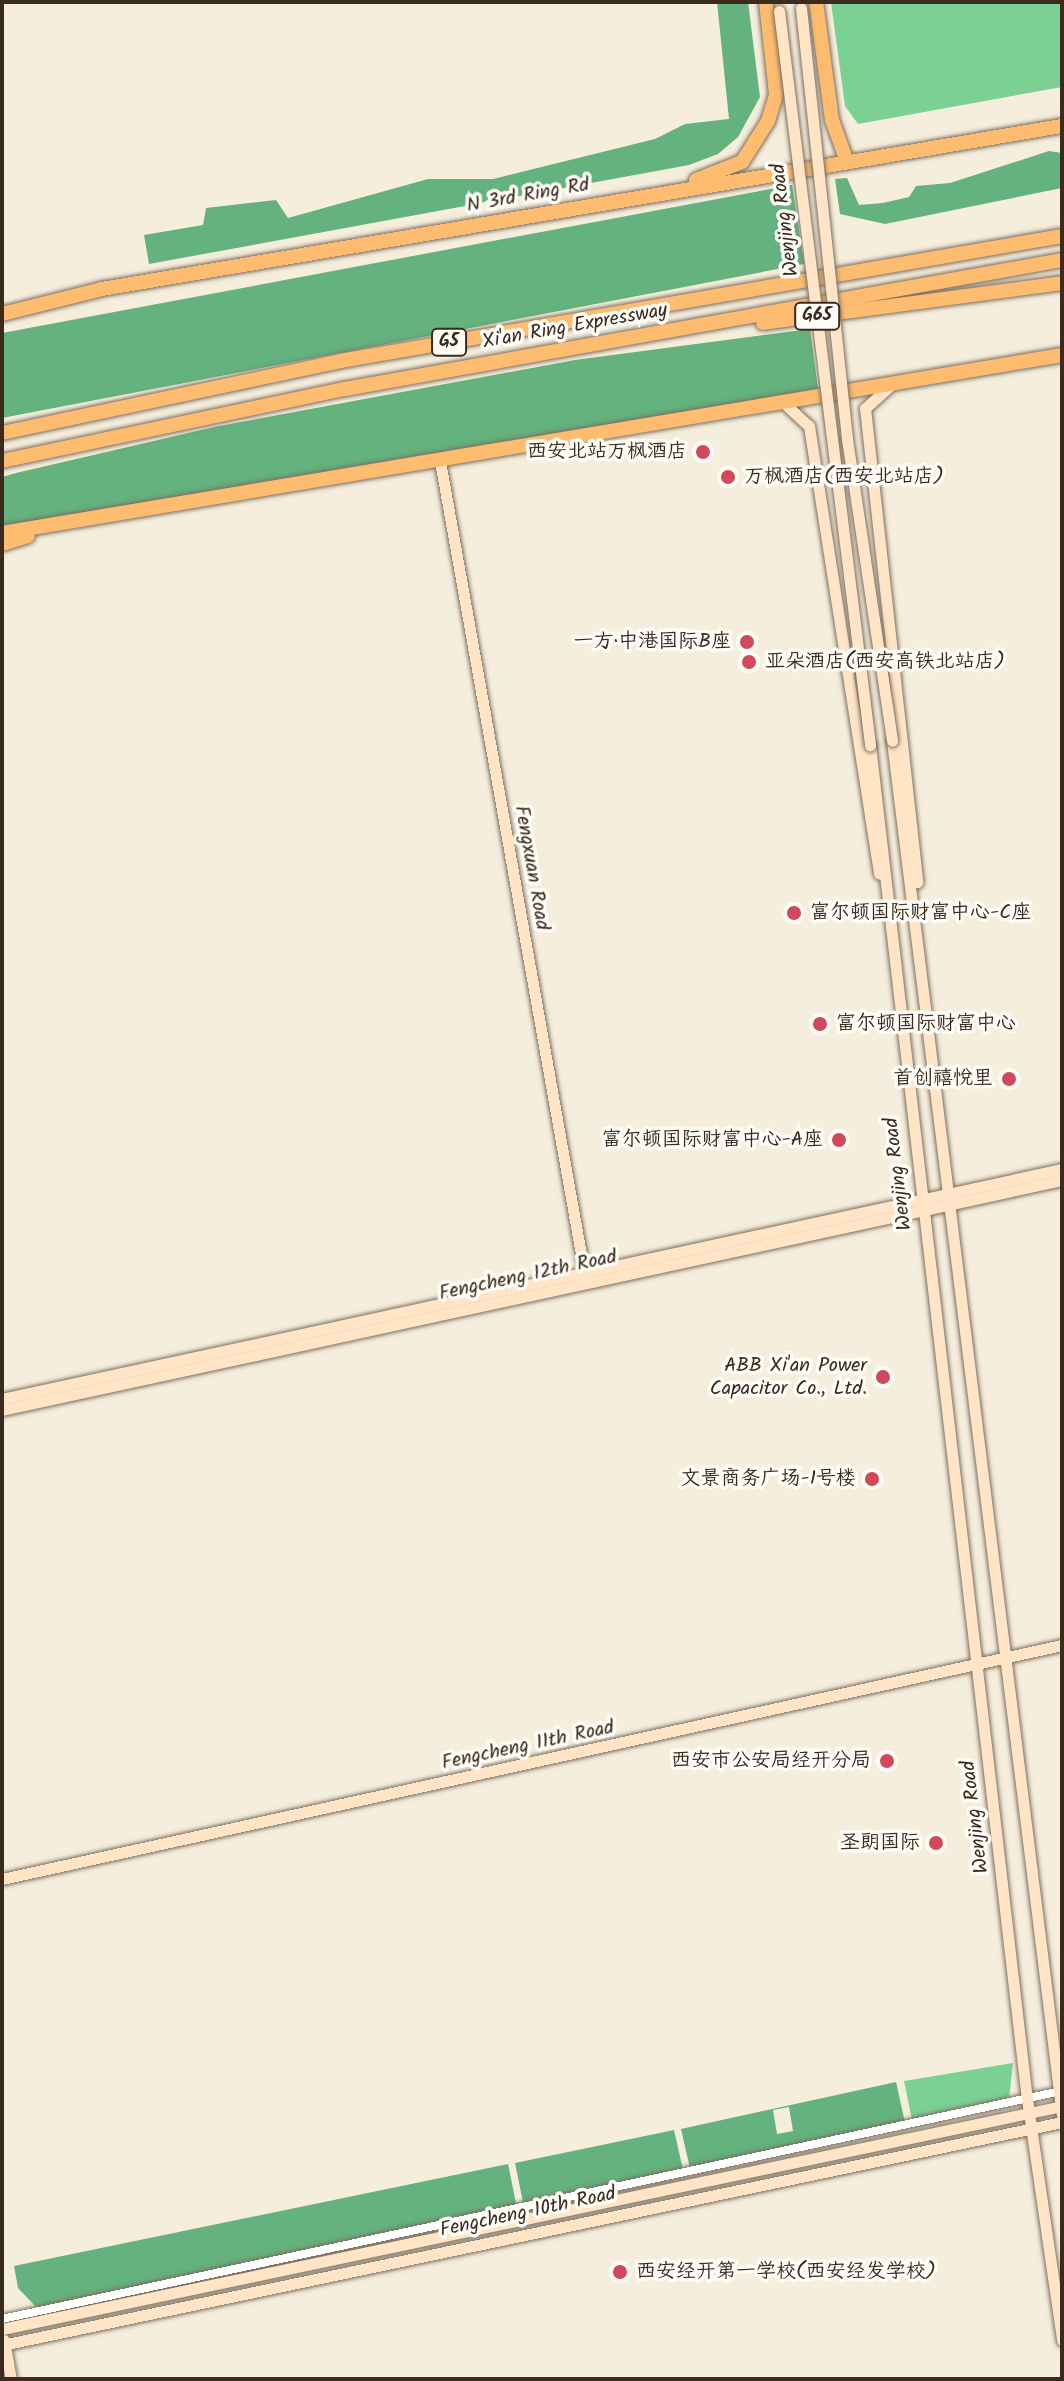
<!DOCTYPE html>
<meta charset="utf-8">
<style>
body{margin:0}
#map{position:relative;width:1064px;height:2381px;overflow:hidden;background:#f6eedc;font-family:Kalam,"LXGW WenKai TC",sans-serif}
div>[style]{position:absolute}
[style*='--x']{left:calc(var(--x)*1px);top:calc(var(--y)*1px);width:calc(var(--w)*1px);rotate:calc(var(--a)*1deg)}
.green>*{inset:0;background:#7bd093}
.forest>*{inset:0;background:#64b27d}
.roads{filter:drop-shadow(0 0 2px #7c6f60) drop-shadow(0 0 2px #7c6f60)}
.street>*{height:8px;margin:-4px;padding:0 4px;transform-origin:4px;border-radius:4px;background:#fff}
.secondary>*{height:11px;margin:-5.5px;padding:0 5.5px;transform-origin:5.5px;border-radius:5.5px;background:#ffe4c6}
.highway>*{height:14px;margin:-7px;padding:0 7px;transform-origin:7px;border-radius:7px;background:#febc70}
.bridges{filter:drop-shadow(0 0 2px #7c6f60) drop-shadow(0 0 2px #7c6f60)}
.secondary-bridge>*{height:11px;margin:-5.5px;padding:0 5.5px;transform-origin:5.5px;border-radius:5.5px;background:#ffe4c6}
.dots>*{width:22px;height:22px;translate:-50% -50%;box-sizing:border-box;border:4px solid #fdfcf7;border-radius:50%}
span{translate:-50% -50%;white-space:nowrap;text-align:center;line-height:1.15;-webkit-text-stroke:7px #fdfcf7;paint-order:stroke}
.shield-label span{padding:2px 6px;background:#fdfcf7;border:2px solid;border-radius:6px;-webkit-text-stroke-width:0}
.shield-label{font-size:18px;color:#3b2a1e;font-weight:700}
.street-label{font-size:20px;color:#3b2a1e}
.poi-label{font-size:20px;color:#3b2a1e}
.right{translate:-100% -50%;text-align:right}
.left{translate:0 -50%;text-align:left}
.frame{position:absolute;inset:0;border:4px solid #3b2a1e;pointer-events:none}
</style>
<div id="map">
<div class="green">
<i style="clip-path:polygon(831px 2px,1062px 2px,1062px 87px,858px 124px,845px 106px)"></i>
<i style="clip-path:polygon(1013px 2063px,1009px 2099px,913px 2125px,904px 2081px)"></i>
</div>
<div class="forest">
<i style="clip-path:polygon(717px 2px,748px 2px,760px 97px,738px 137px,718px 154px,689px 165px,149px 264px,144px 235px,203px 225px,206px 208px,276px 200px,288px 218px,428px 179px,493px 179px,655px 139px,685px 124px,729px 119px)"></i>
<i style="clip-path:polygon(1049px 151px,1062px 153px,1062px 188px,885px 224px,840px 214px,835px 179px,847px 178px,859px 205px,883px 203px,909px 197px,916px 186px,950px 183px)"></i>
<i style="clip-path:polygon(792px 185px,804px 264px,2px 418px,2px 333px)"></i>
<i style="clip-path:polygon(810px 329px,818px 389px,2px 532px,2px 477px,16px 473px,214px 427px,575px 360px)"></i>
<i style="clip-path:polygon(evenodd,896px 2082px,906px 2127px,691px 2173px,681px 2129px,896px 2082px,789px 2107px,793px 2131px,777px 2134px,773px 2110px,789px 2107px)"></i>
<i style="clip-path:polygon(674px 2130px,684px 2174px,524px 2207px,515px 2163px)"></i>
<i style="clip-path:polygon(508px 2164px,517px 2208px,37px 2308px,18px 2288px,14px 2266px)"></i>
</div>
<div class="roads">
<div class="street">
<i style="--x:2;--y:2319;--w:1083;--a:-12.15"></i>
</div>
<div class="secondary">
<i style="--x:892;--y:384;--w:36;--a:138"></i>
<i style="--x:865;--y:408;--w:477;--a:83.7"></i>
<i style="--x:784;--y:403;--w:34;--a:43"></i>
<i style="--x:809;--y:426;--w:453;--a:81.1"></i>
<i style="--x:440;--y:461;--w:829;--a:79.92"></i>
<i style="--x:892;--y:741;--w:1384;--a:82.95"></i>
<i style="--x:870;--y:745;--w:1363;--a:83.39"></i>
<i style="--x:1027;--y:2099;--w:244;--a:81.7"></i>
<i style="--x:2;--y:1399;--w:1085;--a:-12.24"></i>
<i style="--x:2;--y:1410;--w:1085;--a:-12.24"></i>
<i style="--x:2;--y:1879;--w:1086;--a:-12.45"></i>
<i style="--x:2;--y:2329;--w:1083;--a:-11.88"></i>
<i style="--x:4;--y:2340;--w:40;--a:80"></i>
<i style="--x:2;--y:2345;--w:1083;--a:-11.88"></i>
</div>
<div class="highway">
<i style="--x:816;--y:2;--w:119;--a:82.3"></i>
<i style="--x:832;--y:120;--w:45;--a:70.3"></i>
<i style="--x:696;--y:180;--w:49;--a:-21.4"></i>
<i style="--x:742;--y:162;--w:49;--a:-57.6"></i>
<i style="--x:768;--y:121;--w:28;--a:-73"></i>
<i style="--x:776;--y:94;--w:93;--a:-96.2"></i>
<i style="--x:2;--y:314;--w:103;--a:-14"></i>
<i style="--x:102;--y:289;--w:974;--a:-9.64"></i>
<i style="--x:763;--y:323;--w:302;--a:-7.6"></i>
<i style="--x:2;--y:433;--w:346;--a:-12"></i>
<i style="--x:340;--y:361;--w:733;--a:-9.82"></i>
<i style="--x:2;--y:461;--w:350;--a:-11.9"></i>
<i style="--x:345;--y:389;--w:729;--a:-10.2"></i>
<i style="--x:2;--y:533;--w:1075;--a:-9.53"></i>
<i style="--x:2;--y:544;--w:27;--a:-17"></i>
</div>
</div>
<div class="bridges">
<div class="secondary-bridge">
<i style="--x:801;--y:8;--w:433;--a:83.9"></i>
<i style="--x:847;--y:439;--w:305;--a:81.5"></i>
<i style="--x:779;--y:11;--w:740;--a:82.93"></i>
</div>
</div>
<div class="dots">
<i style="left:703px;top:452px;background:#d1495b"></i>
<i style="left:728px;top:477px;background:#d1495b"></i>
<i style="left:747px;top:642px;background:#d1495b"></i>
<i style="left:749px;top:662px;background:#d1495b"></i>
<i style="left:794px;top:913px;background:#d1495b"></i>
<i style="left:820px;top:1024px;background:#d1495b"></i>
<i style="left:1009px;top:1079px;background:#d1495b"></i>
<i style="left:839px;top:1140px;background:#d1495b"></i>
<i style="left:883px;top:1377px;background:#d1495b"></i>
<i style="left:872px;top:1479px;background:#d1495b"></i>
<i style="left:887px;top:1761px;background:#d1495b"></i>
<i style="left:936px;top:1843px;background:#d1495b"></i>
<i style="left:620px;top:2272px;background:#d1495b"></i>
</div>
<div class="shield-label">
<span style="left:817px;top:316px">G65</span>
<span style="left:449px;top:342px">G5</span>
</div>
<div class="street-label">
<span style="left:528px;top:196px;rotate:-10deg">N 3rd Ring Rd</span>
<span style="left:786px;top:220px;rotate:-97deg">Wenjing Road</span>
<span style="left:575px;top:327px;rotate:-10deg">Xi'an Ring Expressway</span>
<span style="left:531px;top:868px;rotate:80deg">Fengxuan Road</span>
<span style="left:899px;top:1174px;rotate:-97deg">Wenjing Road</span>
<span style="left:528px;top:1276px;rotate:-12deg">Fengcheng 12th Road</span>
<span style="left:528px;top:1746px;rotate:-12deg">Fengcheng 11th Road</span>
<span style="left:976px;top:1817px;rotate:-97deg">Wenjing Road</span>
<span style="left:528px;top:2213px;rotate:-12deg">Fengcheng 10th Road</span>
</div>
<div class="poi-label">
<span class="right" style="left:687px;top:452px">西安北站万枫酒店</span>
<span class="left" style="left:744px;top:477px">万枫酒店(西安北站店)</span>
<span class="right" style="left:731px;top:642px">一方·中港国际B座</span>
<span class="left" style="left:765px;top:662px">亚朵酒店(西安高铁北站店)</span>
<span class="left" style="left:810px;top:913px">富尔顿国际财富中心-C座</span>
<span class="left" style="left:836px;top:1024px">富尔顿国际财富中心</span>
<span class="right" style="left:993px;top:1079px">首创禧悦里</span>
<span class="right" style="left:823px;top:1140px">富尔顿国际财富中心-A座</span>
<span class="right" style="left:867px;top:1378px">ABB Xi'an Power<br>Capacitor Co., Ltd.</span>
<span class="right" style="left:856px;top:1479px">文景商务广场-1号楼</span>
<span class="right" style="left:871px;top:1761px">西安市公安局经开分局</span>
<span class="right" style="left:920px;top:1843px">圣朗国际</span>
<span class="left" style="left:636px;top:2272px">西安经开第一学校(西安经发学校)</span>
</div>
<div class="frame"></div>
</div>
